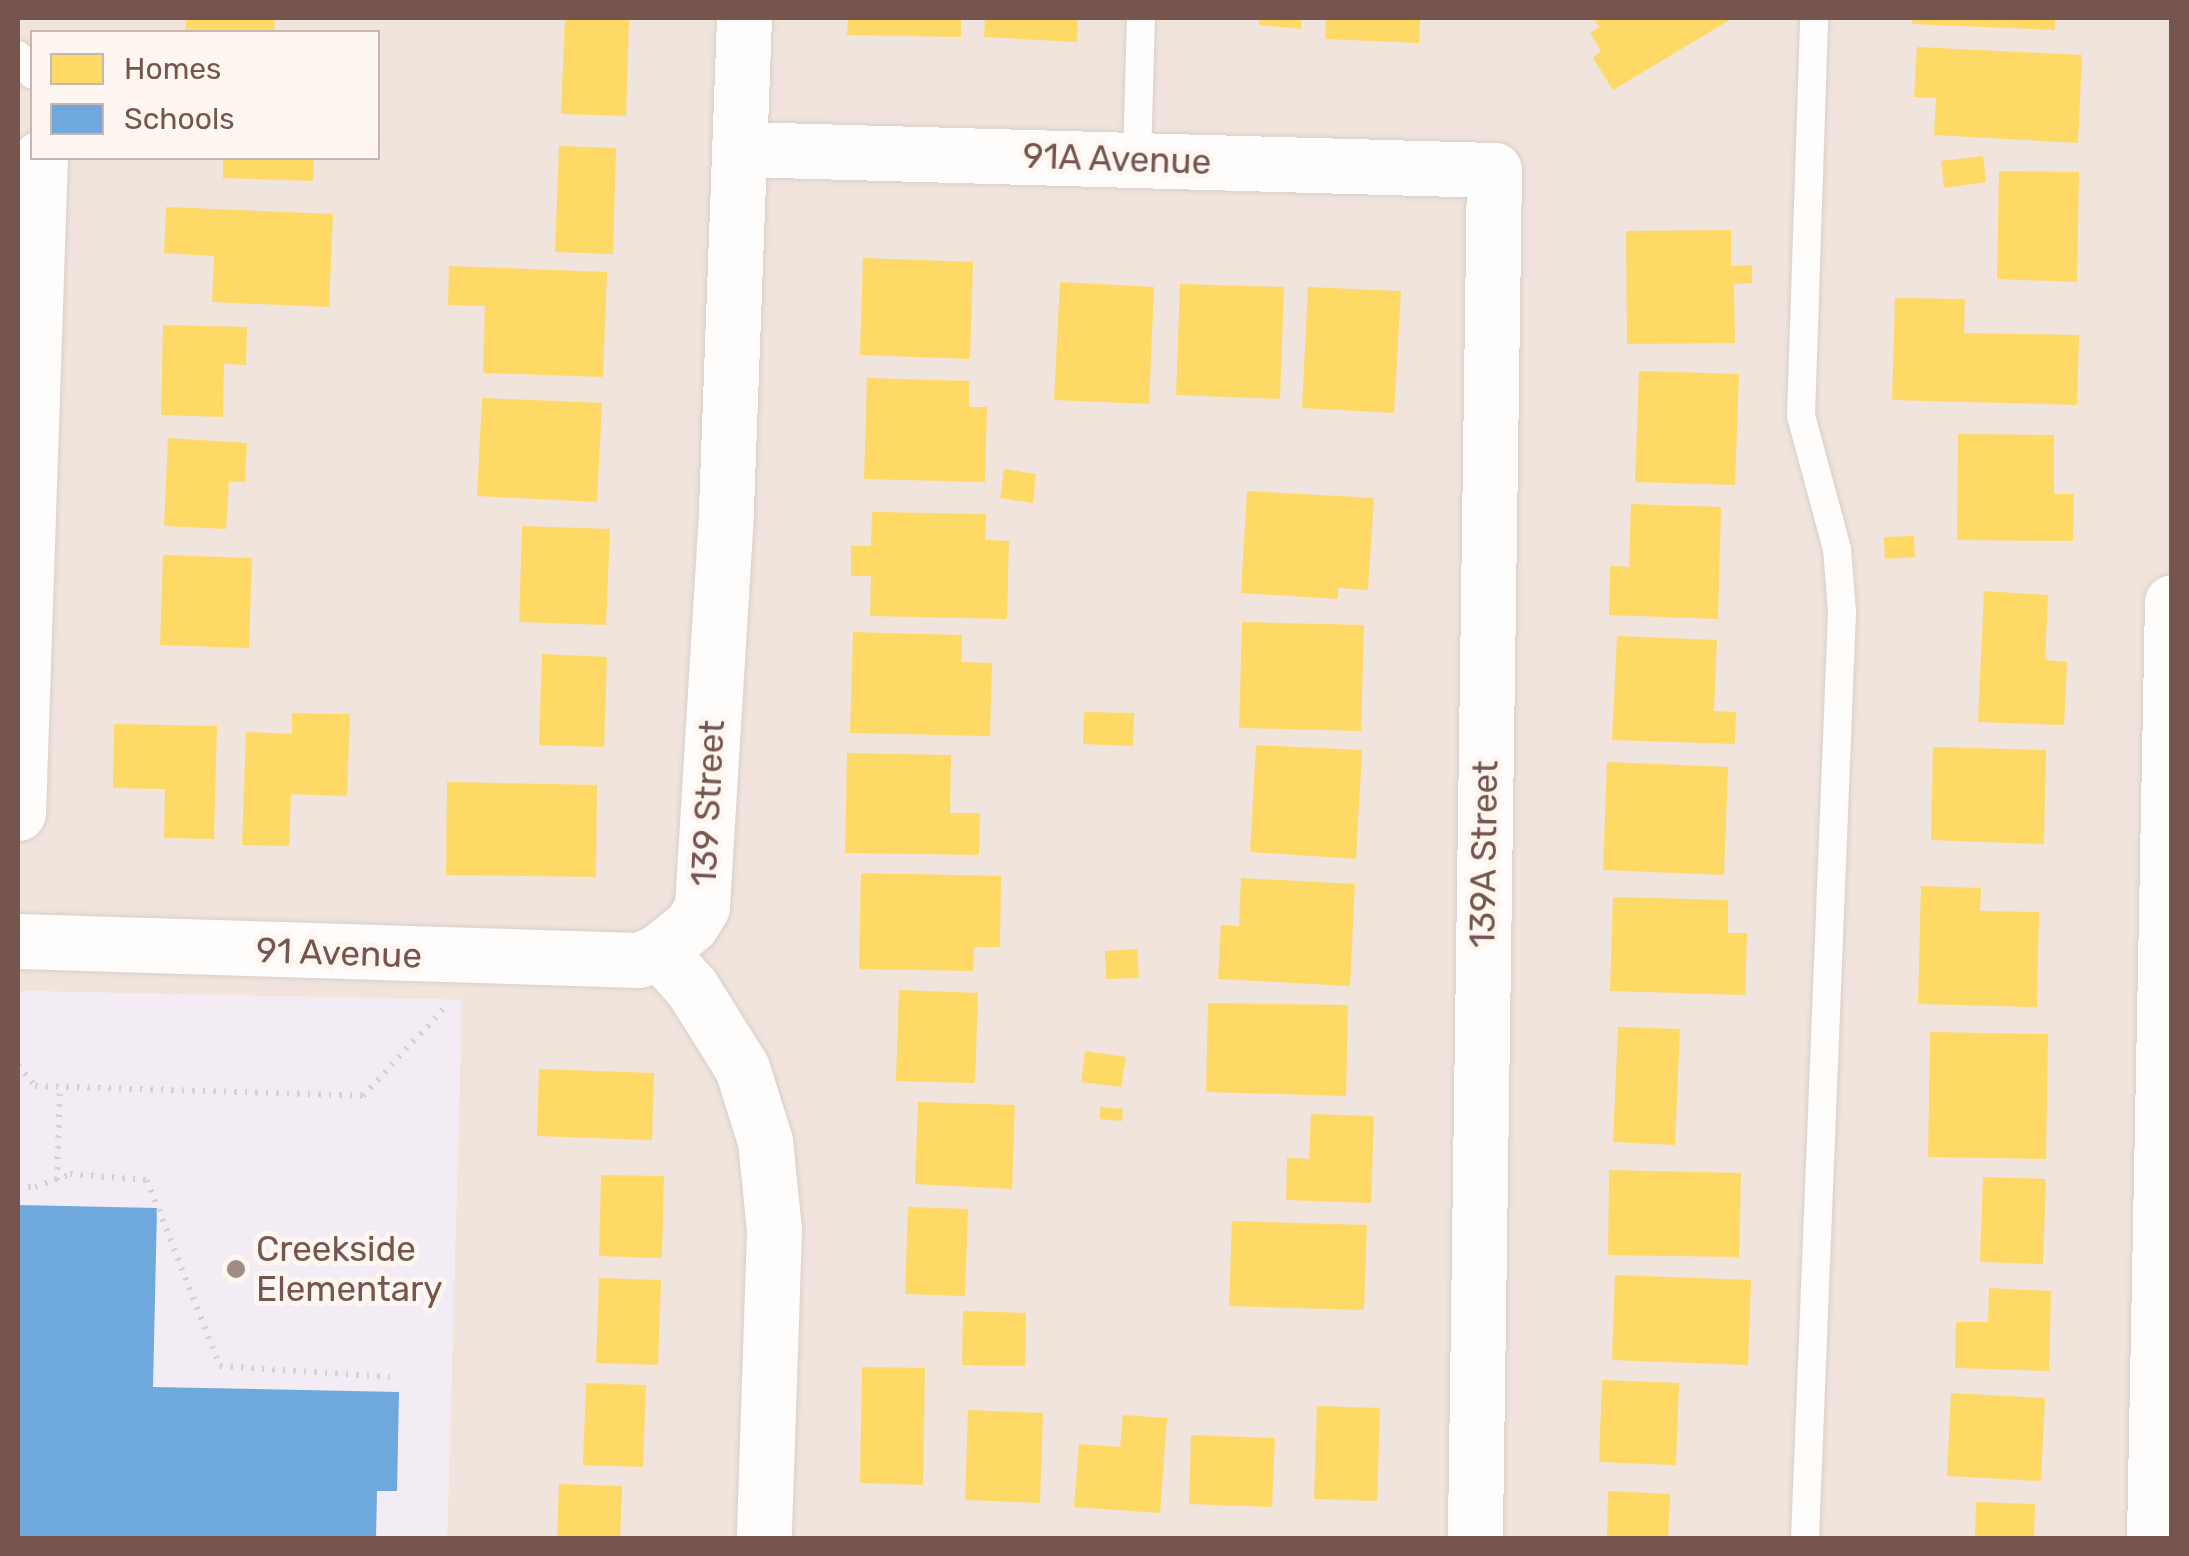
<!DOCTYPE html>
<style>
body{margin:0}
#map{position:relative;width:2189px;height:1556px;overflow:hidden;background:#f8f3ee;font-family:Rubik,sans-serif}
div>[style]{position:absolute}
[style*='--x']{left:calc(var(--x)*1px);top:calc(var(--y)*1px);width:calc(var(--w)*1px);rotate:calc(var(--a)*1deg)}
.residential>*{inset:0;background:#f0e4dc}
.education>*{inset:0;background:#f3ecf4}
.homes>*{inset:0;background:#ffd966}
.schools>*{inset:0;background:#6fa8dc}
.path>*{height:6px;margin-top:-3px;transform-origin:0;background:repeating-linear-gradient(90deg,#dad1cf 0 2.5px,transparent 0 10.5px)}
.roads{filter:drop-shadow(0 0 2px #d6ceca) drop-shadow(0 0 2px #d6ceca)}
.service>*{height:28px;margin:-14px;padding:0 14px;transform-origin:14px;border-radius:14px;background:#fefdfc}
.minor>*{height:55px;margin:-27.5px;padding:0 27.5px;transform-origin:27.5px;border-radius:27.5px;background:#fefdfc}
.secondary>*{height:55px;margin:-27.5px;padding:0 27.5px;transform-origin:27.5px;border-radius:27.5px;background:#fefdfc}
.dots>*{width:28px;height:28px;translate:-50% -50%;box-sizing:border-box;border:5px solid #fef6f1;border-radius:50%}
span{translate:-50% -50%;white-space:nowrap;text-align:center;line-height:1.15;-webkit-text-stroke:10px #fef6f1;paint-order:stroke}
.street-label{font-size:35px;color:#76554e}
.poi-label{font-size:35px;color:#76554e}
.left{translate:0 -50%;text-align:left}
.frame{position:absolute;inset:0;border:20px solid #76554e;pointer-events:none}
.legend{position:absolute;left:30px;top:30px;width:350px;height:130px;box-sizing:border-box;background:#fef6f1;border:2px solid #c8b6b0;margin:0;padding:12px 18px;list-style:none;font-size:30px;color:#76554e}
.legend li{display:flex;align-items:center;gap:20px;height:50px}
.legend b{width:50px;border:2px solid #c8b6b0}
</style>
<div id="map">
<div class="residential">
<i style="clip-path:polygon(evenodd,18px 18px,2171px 18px,2171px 1538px,447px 1538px,462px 1000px,18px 991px,18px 18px,32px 32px,378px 32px,378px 158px,32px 158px,32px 32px)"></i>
</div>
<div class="education">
<i style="clip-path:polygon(18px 991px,462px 1000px,447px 1538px,18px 1538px)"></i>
</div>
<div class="homes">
<i style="clip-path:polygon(186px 18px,275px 18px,274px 32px,185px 32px)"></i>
<i style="clip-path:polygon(565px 18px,629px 20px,626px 116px,561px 114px)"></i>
<i style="clip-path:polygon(848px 18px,961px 18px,961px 37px,847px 35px)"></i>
<i style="clip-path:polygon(985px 18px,1078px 18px,1077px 42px,984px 37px)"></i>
<i style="clip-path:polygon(1259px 18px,1302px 18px,1301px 29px,1259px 25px)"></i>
<i style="clip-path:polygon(1326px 18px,1420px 18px,1419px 43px,1325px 39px)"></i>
<i style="clip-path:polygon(1593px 18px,1733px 18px,1613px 90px,1593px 58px,1601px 51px,1590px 33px,1599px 27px)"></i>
<i style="clip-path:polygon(1912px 18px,2055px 18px,2055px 30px,1912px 24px)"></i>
<i style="clip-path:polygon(1917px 47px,2082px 55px,2078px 143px,1934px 135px,1936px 98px,1914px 97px)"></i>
<i style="clip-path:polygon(559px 146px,616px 148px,613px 254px,555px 252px)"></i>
<i style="clip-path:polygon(1983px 156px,1986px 182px,1944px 188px,1941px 161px)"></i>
<i style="clip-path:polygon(223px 158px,314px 158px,313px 181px,223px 178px)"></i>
<i style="clip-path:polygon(1999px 171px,2079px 172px,2077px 282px,1997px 279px)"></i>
<i style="clip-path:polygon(166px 207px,333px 214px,329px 307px,212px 302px,214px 256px,164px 253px)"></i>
<i style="clip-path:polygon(1731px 230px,1731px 266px,1752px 265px,1752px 283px,1734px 284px,1735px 343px,1627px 344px,1626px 231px)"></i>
<i style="clip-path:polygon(863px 258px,973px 262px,970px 359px,860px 355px)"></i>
<i style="clip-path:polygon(449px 266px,607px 272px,603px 377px,483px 373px,485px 306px,448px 305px)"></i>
<i style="clip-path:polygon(1060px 282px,1154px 287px,1149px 404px,1054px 400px)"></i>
<i style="clip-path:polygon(1180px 284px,1284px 287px,1280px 399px,1176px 395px)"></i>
<i style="clip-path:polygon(1308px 287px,1401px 291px,1394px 413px,1302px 408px)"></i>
<i style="clip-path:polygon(1895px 298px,1965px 299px,1964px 333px,2079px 335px,2077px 405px,1892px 400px)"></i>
<i style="clip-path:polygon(163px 325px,247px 327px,246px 365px,224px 364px,223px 417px,161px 415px)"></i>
<i style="clip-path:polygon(1639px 371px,1739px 374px,1735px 485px,1635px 482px)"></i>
<i style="clip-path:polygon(867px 378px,969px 381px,969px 407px,987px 407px,985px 482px,864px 479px)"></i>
<i style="clip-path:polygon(482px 398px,602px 403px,597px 502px,477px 496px)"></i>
<i style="clip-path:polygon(1958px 434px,2054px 435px,2054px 494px,2074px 494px,2073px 541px,1957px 540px)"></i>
<i style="clip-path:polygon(168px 438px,247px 443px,245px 482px,229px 481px,226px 529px,164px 526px)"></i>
<i style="clip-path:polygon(1004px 469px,1036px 474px,1033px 503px,1000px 498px)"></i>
<i style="clip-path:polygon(1247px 491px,1374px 498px,1368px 590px,1338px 588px,1338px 599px,1241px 593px)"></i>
<i style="clip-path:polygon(1631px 504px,1721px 507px,1718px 619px,1609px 615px,1610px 566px,1629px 567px)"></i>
<i style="clip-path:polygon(872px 512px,986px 514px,985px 540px,1009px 541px,1007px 619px,870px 616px,871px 576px,851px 576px,851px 546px,871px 546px)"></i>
<i style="clip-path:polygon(522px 526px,610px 529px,606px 625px,519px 622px)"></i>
<i style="clip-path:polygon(1914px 536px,1915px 557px,1885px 559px,1884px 537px)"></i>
<i style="clip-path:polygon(163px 555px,252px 558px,249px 648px,160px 645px)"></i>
<i style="clip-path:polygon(1984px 591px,2048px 595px,2045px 660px,2067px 662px,2064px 725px,1978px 722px)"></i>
<i style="clip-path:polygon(1242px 622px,1364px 625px,1361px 731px,1239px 728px)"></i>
<i style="clip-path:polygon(853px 632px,962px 635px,961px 662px,992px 663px,990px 736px,850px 733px)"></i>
<i style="clip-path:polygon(1617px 636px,1717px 640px,1714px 711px,1736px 712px,1735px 744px,1612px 740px)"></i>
<i style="clip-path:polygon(542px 654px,607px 657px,604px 747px,539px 745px)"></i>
<i style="clip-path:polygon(1084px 712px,1134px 713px,1133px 746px,1083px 744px)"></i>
<i style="clip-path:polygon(292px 713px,350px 714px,347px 796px,291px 794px,289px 846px,242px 845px,246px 732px,292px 734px)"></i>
<i style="clip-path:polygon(114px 724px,217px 726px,214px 839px,164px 838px,165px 789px,113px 788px)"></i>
<i style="clip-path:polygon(1256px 745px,1362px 750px,1356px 859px,1250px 852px)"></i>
<i style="clip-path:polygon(1933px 747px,2046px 750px,2044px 844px,1931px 840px)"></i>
<i style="clip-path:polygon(847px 753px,951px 755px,950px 813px,980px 813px,979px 855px,845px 853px)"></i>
<i style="clip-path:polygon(1607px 762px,1728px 767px,1724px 875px,1603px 870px)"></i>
<i style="clip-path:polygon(447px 782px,597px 785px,596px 877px,446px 875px)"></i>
<i style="clip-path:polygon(861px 873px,1001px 876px,1000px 947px,974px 947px,973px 971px,859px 969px)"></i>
<i style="clip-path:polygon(1241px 878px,1355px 884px,1350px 986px,1218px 979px,1221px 925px,1239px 926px)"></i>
<i style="clip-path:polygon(1921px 886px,1981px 888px,1980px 911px,2039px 912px,2037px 1007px,1918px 1004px)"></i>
<i style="clip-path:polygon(1613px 897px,1728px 900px,1728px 933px,1747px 933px,1745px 995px,1610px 991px)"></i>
<i style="clip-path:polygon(1137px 949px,1139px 978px,1106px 979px,1105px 951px)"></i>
<i style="clip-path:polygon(899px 990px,978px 993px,975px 1083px,896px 1081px)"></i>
<i style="clip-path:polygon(1208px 1003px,1348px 1005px,1346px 1096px,1206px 1092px)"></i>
<i style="clip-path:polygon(1618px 1027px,1680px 1029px,1675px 1145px,1613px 1142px)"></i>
<i style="clip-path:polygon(1930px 1032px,2048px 1034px,2046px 1159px,1928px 1157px)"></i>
<i style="clip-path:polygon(1085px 1051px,1126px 1057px,1121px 1087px,1081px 1082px)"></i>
<i style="clip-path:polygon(539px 1069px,654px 1073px,652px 1140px,537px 1136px)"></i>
<i style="clip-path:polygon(918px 1102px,1015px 1105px,1012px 1189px,915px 1184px)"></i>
<i style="clip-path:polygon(1100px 1107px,1123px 1109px,1122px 1121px,1100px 1119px)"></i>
<i style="clip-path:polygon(1311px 1114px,1374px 1116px,1371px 1203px,1286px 1200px,1287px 1158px,1309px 1159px)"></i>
<i style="clip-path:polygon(1609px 1170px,1741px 1173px,1739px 1257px,1608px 1255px)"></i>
<i style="clip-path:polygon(601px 1175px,664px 1176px,662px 1258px,599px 1256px)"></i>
<i style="clip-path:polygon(1983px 1177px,2046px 1179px,2043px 1264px,1980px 1262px)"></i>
<i style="clip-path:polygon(908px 1207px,968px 1209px,965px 1296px,905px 1294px)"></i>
<i style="clip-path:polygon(1232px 1221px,1367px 1225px,1364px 1310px,1229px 1306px)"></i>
<i style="clip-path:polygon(1615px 1275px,1751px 1280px,1748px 1365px,1612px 1360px)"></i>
<i style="clip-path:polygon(599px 1278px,661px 1280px,658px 1365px,596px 1363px)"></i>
<i style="clip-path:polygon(1989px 1288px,2051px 1291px,2049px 1371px,1955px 1368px,1956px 1322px,1988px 1322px)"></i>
<i style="clip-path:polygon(963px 1311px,1026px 1313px,1025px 1366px,962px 1365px)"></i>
<i style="clip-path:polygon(862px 1367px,925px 1368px,923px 1485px,860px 1483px)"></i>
<i style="clip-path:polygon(1602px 1380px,1679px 1383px,1676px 1465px,1599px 1462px)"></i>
<i style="clip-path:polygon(586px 1383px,646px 1385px,643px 1467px,583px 1465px)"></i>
<i style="clip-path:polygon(1951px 1393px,2045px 1398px,2041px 1481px,1947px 1476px)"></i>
<i style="clip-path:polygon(1317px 1406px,1380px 1408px,1377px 1501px,1314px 1499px)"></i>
<i style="clip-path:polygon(968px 1410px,1043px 1413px,1040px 1503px,965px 1500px)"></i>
<i style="clip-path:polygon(1123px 1415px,1167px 1418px,1160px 1513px,1074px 1507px,1079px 1444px,1120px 1447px)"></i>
<i style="clip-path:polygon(1191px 1435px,1275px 1438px,1272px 1507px,1189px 1504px)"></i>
<i style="clip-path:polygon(559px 1484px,622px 1486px,620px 1538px,557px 1538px)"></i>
<i style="clip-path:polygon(1608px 1491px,1670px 1494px,1668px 1538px,1607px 1538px)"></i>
<i style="clip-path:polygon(1976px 1502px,2035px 1504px,2034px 1538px,1975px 1538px)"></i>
</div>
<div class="schools">
<i style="clip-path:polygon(18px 1205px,157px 1208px,153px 1387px,399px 1392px,397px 1491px,377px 1491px,376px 1538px,18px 1538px)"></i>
</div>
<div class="path">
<i style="--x:18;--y:1065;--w:27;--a:51"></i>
<i style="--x:35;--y:1086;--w:328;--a:1.7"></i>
<i style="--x:363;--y:1096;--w:124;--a:-47.3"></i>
<i style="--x:57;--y:1180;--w:93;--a:-88.2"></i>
<i style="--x:18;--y:1187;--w:17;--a:0"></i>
<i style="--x:35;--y:1187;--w:37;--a:-20"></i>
<i style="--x:70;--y:1174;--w:77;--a:4.5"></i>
<i style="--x:147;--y:1180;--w:200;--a:68.6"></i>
<i style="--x:220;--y:1366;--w:170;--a:3.7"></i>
</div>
<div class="roads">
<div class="service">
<i style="--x:18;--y:55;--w:24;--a:54"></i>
<i style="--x:1137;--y:160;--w:142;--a:-88.4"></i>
<i style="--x:1805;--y:1538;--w:927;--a:-87.71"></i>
<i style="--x:1842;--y:612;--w:63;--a:-94.5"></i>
<i style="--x:1837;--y:549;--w:138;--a:-105.1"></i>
<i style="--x:1801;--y:416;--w:398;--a:-88.1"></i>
</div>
<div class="minor">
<i style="--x:744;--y:18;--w:495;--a:92.1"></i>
<i style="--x:726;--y:513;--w:395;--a:93.5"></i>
<i style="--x:702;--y:907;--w:21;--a:121"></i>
<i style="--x:691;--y:925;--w:41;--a:140.9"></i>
<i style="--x:659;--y:951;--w:50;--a:48.3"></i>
<i style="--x:692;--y:988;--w:94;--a:58"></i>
<i style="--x:742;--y:1068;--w:77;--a:72.5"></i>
<i style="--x:765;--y:1141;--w:89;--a:84.2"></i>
<i style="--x:774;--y:1230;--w:308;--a:91.9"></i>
<i style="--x:741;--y:149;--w:753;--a:1.6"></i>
<i style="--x:1494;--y:170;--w:1368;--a:90.8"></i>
<i style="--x:18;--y:813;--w:655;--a:-88.08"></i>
<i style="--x:18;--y:941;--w:621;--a:1.75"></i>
<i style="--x:639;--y:960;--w:22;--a:-24"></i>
</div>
<div class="secondary">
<i style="--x:2154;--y:1538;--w:936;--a:-88.9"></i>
</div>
</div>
<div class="dots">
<i style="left:236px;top:1269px;background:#a48c86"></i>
</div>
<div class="street-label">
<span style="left:1117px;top:159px;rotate:2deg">91A Avenue</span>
<span style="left:708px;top:803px;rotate:-87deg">139 Street</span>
<span style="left:1484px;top:854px;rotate:-89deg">139A Street</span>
<span style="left:339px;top:953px;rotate:2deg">91 Avenue</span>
</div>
<div class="poi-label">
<span class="left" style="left:256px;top:1269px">Creekside<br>Elementary</span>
</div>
<div class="frame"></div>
<ul class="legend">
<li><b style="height:28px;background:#ffd966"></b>Homes</li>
<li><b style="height:28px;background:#6fa8dc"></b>Schools</li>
</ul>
</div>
